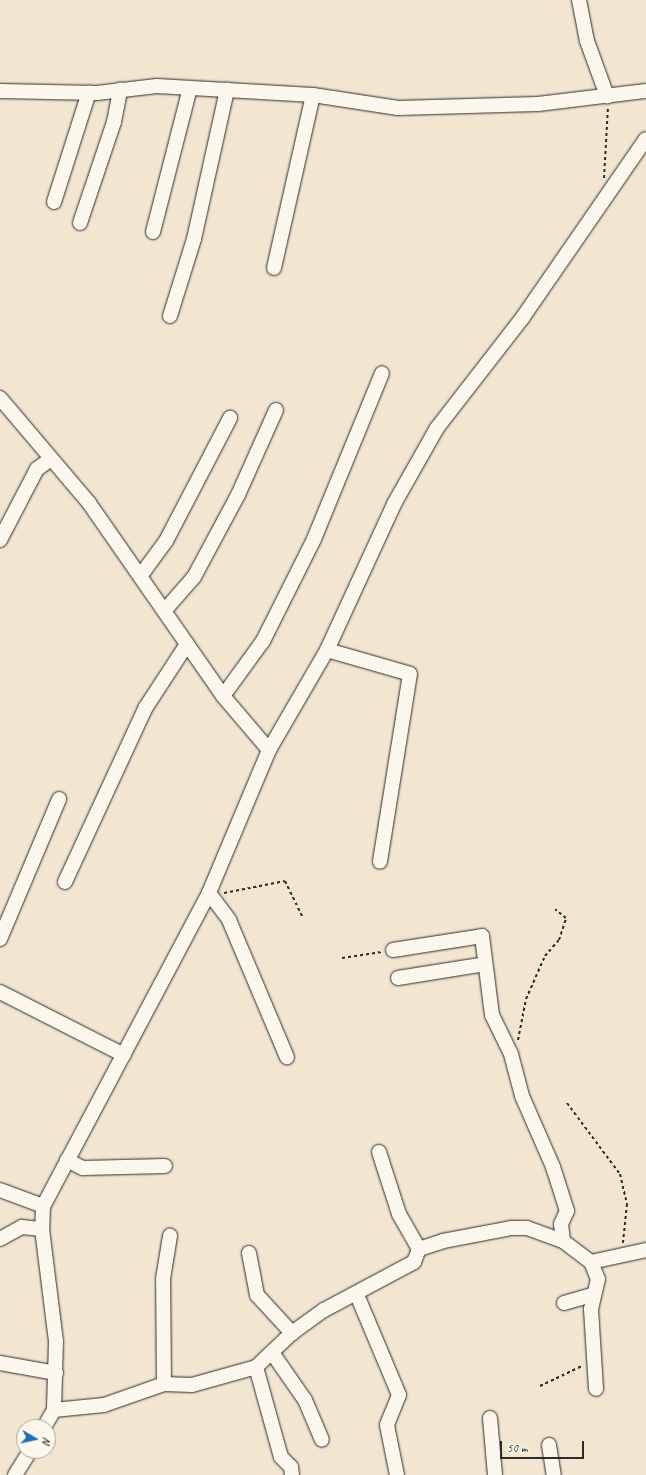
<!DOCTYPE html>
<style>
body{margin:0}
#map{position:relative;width:646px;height:1475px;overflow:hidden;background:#f2e6d1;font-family:Caveat,sans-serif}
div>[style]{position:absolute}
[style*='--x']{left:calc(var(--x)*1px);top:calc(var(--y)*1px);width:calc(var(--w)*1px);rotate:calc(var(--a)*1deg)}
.path>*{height:2px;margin-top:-1px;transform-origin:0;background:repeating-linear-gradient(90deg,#2b2b2b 0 3px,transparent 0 6px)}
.roads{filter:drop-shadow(0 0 1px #2b2b2b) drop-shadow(0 0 1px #2b2b2b)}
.minor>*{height:14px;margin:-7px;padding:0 7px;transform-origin:7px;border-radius:7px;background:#fbf7ec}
span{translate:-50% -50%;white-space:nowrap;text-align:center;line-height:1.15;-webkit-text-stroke:3px #fbf7ec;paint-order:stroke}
.north{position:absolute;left:16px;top:1419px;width:40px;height:40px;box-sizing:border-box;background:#fbf7ec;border:1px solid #a8a59f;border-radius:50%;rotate:99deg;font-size:11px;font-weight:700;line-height:16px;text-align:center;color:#2b2b2b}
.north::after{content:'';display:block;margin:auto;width:14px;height:18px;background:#1f6fb2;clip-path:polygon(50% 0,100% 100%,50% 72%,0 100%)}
.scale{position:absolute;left:500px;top:1441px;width:84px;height:18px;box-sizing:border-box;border:2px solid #2b2b2b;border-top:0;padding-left:5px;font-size:12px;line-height:14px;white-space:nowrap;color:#2b2b2b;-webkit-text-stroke:3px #fbf7ec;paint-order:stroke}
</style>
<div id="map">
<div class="path">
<i style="--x:604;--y:178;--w:71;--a:-86.8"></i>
<i style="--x:224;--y:893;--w:62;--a:-11.1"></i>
<i style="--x:285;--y:881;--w:41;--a:64.1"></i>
<i style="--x:342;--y:958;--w:40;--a:-8.5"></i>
<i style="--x:518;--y:1040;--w:42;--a:-79"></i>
<i style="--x:526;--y:999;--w:47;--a:-66.2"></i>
<i style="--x:545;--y:956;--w:21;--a:-49"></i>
<i style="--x:559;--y:940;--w:23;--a:-72"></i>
<i style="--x:566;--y:918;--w:14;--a:-141"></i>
<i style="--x:567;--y:1103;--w:89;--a:53.3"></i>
<i style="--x:620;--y:1174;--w:31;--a:77"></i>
<i style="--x:627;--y:1204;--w:39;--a:96"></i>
<i style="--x:540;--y:1386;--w:47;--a:-25.5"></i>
</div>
<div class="roads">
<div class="minor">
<i style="--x:579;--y:0;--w:42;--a:79"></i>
<i style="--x:587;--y:41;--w:59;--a:70"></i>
<i style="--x:0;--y:91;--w:97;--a:1.2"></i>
<i style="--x:97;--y:93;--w:60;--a:-6.7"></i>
<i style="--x:157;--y:86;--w:156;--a:3.3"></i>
<i style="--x:313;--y:95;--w:86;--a:8.7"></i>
<i style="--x:398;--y:108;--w:140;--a:-1.6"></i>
<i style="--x:538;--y:104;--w:109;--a:-6.9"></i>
<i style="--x:54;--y:202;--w:115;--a:-72.3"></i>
<i style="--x:80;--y:223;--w:107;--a:-71.4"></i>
<i style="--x:114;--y:122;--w:33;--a:-79"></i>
<i style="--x:153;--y:232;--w:149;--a:-75.6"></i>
<i style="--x:274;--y:268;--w:177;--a:-77.3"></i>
<i style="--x:170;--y:316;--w:81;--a:-72.7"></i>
<i style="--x:194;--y:239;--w:153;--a:-77.5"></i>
<i style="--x:0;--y:398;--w:138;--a:49.7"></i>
<i style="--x:89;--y:503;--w:235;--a:55.2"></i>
<i style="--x:223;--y:696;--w:71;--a:49.6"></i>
<i style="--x:269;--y:750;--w:155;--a:112.8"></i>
<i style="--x:209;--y:893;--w:354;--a:117.9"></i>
<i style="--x:43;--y:1206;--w:23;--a:92"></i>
<i style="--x:42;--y:1229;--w:113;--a:82.9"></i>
<i style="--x:56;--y:1341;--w:69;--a:91.7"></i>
<i style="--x:54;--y:1410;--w:20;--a:120"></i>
<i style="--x:0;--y:540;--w:80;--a:-62.5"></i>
<i style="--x:37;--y:469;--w:17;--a:-36"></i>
<i style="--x:141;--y:575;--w:42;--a:-53.7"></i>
<i style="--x:166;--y:541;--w:139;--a:-62.5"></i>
<i style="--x:165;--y:610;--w:44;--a:-48.7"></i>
<i style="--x:194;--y:577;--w:93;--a:-61.8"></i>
<i style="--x:238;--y:495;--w:93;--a:-65.9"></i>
<i style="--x:327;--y:650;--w:86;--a:16.1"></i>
<i style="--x:410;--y:674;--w:190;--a:99.1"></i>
<i style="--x:223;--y:696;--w:68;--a:-54"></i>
<i style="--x:263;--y:641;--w:114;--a:-63.4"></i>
<i style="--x:314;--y:539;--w:179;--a:-67.7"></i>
<i style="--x:269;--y:750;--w:116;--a:-59.9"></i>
<i style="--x:327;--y:650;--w:161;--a:-65.3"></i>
<i style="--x:394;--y:504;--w:87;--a:-60.5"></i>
<i style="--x:437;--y:428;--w:140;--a:-52.2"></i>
<i style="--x:523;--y:317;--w:216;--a:-55.4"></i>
<i style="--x:65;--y:882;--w:193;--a:-65.2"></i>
<i style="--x:146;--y:707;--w:75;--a:-56.9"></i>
<i style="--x:209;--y:893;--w:34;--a:53"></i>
<i style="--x:229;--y:920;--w:149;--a:67.1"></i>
<i style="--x:0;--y:939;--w:152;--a:-67.1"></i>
<i style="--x:393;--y:950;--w:90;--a:-8.9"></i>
<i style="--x:482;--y:936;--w:80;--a:82.8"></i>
<i style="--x:492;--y:1015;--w:43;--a:64"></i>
<i style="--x:511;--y:1054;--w:43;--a:75.3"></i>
<i style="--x:522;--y:1096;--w:77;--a:66.4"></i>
<i style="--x:553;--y:1167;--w:46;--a:72.3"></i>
<i style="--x:567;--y:1211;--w:14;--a:115"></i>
<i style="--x:561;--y:1224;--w:17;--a:83"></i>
<i style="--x:398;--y:978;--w:88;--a:-9.1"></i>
<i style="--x:0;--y:992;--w:139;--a:26.9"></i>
<i style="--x:379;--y:1152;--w:65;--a:72.1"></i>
<i style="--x:399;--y:1214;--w:40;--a:60.3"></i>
<i style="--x:67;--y:1160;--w:18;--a:27"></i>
<i style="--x:83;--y:1168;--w:82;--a:-1.4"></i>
<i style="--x:0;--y:1190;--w:46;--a:20.4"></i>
<i style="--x:0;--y:1239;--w:25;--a:-29"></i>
<i style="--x:22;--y:1227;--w:20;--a:6"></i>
<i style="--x:249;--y:1253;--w:43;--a:79.2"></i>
<i style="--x:257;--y:1295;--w:52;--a:47.4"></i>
<i style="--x:591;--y:1262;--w:18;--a:68"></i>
<i style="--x:598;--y:1279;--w:31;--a:103"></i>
<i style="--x:591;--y:1309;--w:80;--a:86.4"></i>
<i style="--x:357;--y:1295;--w:108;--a:67.2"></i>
<i style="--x:399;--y:1395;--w:32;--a:112"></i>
<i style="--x:387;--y:1425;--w:51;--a:78.7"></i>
<i style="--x:564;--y:1303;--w:29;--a:-16"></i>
<i style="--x:273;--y:1354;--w:56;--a:55.2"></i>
<i style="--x:305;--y:1400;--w:43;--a:67"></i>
<i style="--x:0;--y:1363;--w:57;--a:10.1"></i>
<i style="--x:256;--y:1367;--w:93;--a:74.5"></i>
<i style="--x:281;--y:1457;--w:14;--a:45"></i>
<i style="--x:291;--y:1467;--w:8;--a:83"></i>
<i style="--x:164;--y:1384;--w:105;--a:-90.5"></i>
<i style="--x:163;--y:1279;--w:44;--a:-80.8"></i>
<i style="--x:54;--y:1410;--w:50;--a:-5.7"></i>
<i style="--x:104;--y:1405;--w:64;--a:-19.3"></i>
<i style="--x:164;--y:1384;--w:28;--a:2"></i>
<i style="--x:192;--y:1385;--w:66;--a:-15.7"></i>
<i style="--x:256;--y:1367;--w:50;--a:-43.4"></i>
<i style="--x:292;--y:1333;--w:39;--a:-36"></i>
<i style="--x:324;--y:1310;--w:102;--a:-28.1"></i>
<i style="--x:414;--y:1262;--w:14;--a:-69"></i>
<i style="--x:419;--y:1249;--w:25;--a:-18"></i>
<i style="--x:443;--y:1241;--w:69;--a:-10.8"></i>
<i style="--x:511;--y:1228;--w:16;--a:0"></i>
<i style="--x:527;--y:1228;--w:38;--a:20"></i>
<i style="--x:563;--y:1241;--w:35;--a:37"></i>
<i style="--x:591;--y:1262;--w:56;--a:-12.3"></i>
<i style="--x:490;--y:1418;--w:57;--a:85"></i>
<i style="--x:549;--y:1445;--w:30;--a:81"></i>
<i style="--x:15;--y:1475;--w:28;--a:-58"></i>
</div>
</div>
<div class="north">N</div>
<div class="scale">50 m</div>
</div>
